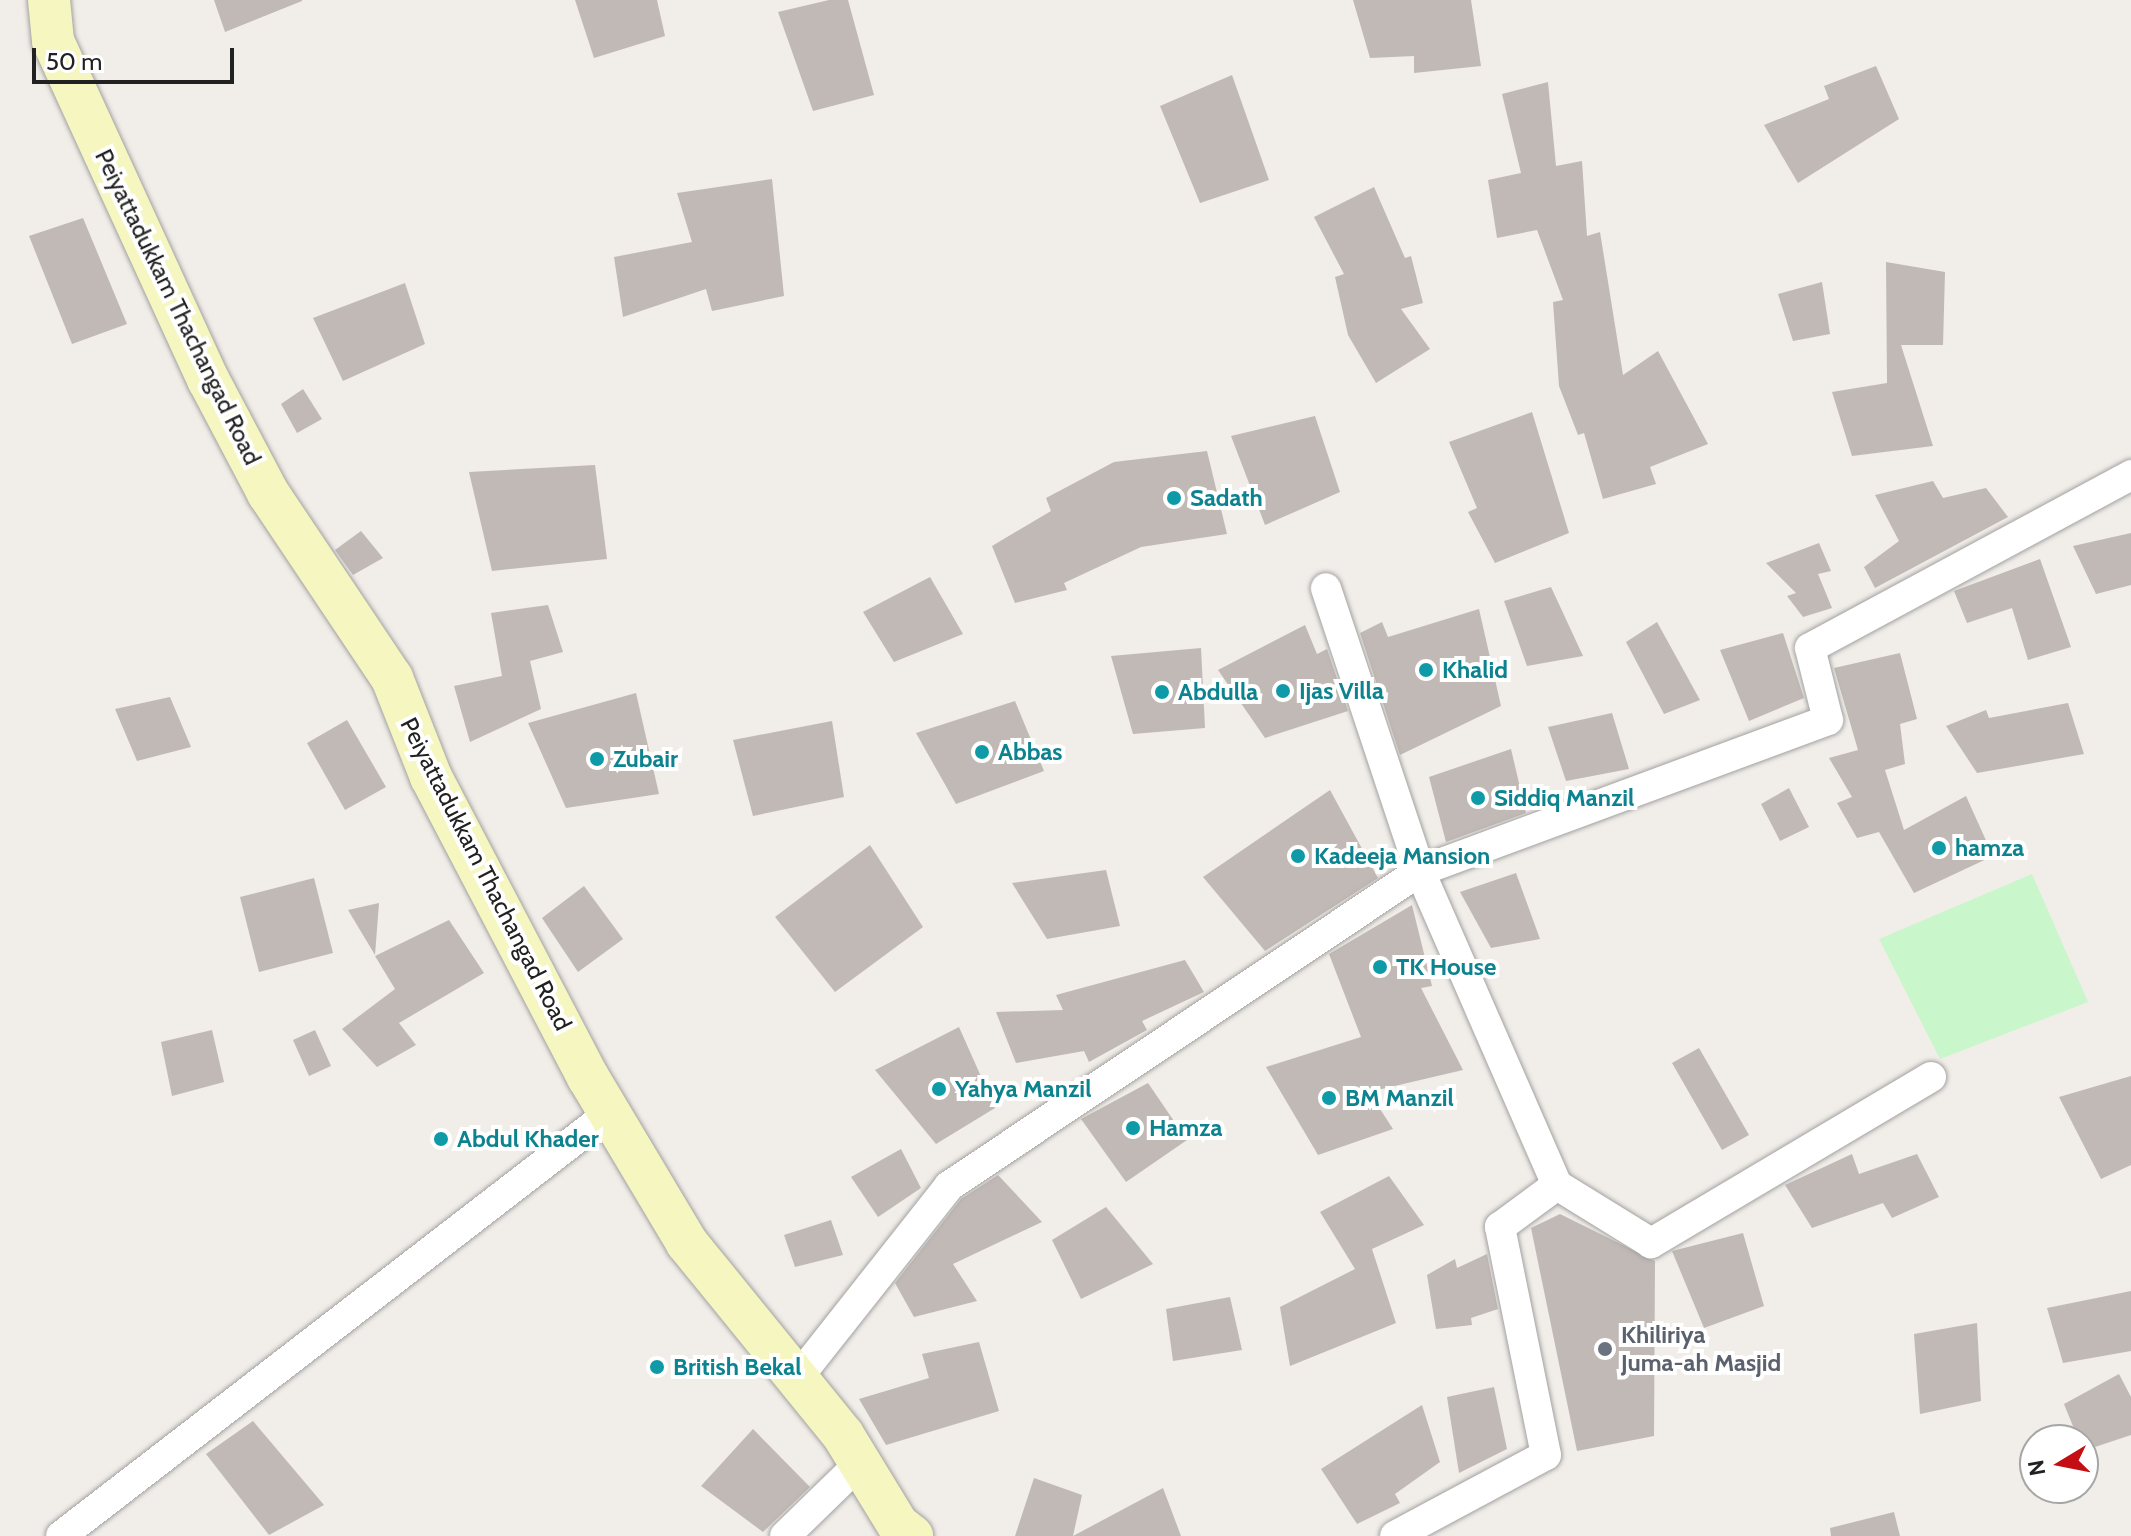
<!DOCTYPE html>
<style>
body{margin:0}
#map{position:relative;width:2131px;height:1536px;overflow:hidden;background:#f1ede8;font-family:Cabin,sans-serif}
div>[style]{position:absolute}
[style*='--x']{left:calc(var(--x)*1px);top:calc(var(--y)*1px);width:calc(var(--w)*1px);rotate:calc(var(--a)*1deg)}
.park>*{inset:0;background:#c9f7cb}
.building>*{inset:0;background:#c1b9b5}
.roads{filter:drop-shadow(0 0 2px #a2a2a2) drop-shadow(0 0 2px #a2a2a2)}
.street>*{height:30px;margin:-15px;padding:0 15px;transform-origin:15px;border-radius:15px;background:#fff}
.secondary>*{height:42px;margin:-21px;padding:0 21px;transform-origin:21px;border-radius:21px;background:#f6f6c1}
.dots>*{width:22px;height:22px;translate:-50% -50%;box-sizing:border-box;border:4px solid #fff;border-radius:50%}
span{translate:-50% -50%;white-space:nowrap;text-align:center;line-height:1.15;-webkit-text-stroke:8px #fff;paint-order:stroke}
.street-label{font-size:24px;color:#212121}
.culture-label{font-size:24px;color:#0d838f;font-weight:700}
.left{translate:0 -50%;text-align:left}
.worship-label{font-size:24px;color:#5b616d;font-weight:700}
.north{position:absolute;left:2019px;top:1424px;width:80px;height:80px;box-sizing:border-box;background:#fff;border:2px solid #a6a6a6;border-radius:50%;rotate:260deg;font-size:22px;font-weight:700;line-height:32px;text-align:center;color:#212121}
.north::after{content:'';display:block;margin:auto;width:28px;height:36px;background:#c50d14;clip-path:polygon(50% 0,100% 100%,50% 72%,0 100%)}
.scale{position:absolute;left:32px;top:48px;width:202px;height:36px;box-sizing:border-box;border:4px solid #212121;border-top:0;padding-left:10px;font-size:24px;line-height:28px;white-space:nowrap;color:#212121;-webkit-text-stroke:6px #fff;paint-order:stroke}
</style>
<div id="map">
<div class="park">
<i style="clip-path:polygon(2032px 874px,2088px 1002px,1940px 1059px,1879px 939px)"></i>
</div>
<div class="building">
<i style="clip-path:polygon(214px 0,302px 0,302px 1px,225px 32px)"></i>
<i style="clip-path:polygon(575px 0,657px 0,665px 36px,594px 58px)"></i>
<i style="clip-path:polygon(829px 0,848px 0,874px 95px,813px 111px,778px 12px)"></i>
<i style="clip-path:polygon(1353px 0,1471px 0,1481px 66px,1414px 73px,1414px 56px,1370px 58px)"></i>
<i style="clip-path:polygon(1876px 66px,1899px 119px,1798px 183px,1764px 125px,1829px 99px,1824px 86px)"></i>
<i style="clip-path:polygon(1232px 75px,1269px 180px,1200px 203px,1160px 106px)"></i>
<i style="clip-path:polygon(1548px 82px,1556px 166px,1582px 161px,1587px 236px,1600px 232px,1623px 375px,1658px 351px,1708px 444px,1650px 467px,1656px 484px,1603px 499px,1584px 433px,1578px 435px,1559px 386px,1553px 302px,1563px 300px,1537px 230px,1497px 238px,1488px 180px,1521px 173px,1502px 94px)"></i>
<i style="clip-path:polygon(772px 179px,784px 296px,712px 311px,706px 289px,623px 317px,614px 257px,692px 242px,677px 193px)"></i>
<i style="clip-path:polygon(1374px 187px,1405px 258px,1411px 256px,1423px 303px,1401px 309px,1430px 349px,1376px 383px,1348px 335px,1335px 277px,1344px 274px,1314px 217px)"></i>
<i style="clip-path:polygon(83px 218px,127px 324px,72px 344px,29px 236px)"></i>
<i style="clip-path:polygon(1886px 262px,1945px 272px,1943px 345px,1901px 345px,1933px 446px,1852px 456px,1832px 392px,1887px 383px)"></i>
<i style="clip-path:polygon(1822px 282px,1830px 334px,1793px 341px,1778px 294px)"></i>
<i style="clip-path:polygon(405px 283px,425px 344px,343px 381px,313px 318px)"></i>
<i style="clip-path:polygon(303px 389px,322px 419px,297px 433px,281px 404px)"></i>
<i style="clip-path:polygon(1532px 412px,1569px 533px,1495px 563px,1468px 512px,1477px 508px,1449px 442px)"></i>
<i style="clip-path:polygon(1315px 416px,1340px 492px,1265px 525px,1231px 436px)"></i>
<i style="clip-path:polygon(1207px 451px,1227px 534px,1141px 547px,1064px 583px,1067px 590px,1015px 603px,992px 546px,1051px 511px,1046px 498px,1114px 462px)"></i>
<i style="clip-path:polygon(595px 465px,607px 559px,492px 571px,469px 472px)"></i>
<i style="clip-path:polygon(1933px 481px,1943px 498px,1986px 488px,2008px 517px,1875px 588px,1864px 567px,1899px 541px,1875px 495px)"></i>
<i style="clip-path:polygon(361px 531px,383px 558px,353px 575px,335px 550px)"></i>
<i style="clip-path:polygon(2131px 533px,2131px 585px,2096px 594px,2073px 546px)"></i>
<i style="clip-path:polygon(1819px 543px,1831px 571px,1818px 574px,1832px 608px,1803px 617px,1787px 596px,1796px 593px,1766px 563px)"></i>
<i style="clip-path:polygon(2040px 559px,2071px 647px,2028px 660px,2012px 608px,1967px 623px,1954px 591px)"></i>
<i style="clip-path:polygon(930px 577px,963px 634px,894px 662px,863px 612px)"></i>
<i style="clip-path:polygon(1551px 587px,1583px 656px,1527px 666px,1504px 601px)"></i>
<i style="clip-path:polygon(548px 605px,563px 652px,530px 661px,541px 709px,470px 742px,454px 686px,502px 676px,491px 613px)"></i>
<i style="clip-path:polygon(1479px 609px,1501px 706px,1400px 755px,1360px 633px,1382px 622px,1388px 637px)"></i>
<i style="clip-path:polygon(1657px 622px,1700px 700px,1664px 714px,1626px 642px)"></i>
<i style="clip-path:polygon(1305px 625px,1317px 654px,1327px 649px,1348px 711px,1265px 738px,1218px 670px)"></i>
<i style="clip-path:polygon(1783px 633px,1804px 698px,1749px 721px,1720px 650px)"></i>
<i style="clip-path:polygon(1201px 648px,1205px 728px,1133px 734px,1111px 656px)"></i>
<i style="clip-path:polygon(1900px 653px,1917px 719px,1900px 724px,1905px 764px,1885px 770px,1904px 830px,1966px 796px,1993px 856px,1914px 893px,1879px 832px,1857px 838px,1837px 803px,1852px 797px,1829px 758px,1858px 750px,1834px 668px)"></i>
<i style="clip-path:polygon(636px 693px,659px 794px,566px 808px,528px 723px)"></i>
<i style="clip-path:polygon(170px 697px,191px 747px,137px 761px,115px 709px)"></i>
<i style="clip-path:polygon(1015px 701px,1044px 771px,956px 804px,916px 733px)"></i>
<i style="clip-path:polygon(2068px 703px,2084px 754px,1977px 773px,1946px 726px,1986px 710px,1989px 718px)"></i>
<i style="clip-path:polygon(1612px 713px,1629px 769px,1566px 781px,1548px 727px)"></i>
<i style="clip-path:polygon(347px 720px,386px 787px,345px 810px,307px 743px)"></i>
<i style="clip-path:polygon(832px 721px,844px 797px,753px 816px,733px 740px)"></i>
<i style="clip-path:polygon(1511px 749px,1526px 813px,1446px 842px,1429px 777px)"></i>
<i style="clip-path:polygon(1789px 788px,1809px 827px,1780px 841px,1761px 804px)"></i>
<i style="clip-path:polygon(1330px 790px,1378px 878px,1265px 951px,1203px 877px)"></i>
<i style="clip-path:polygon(870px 845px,923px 927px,835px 992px,775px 917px)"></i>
<i style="clip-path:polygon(1106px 870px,1120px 926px,1047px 939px,1012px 883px)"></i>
<i style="clip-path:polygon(1516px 873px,1540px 939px,1491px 948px,1460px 892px)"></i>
<i style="clip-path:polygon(314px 878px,333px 953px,259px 972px,240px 897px)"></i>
<i style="clip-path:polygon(584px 886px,623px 939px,578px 972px,542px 918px)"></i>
<i style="clip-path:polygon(379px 903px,375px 955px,348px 910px)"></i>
<i style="clip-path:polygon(1412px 905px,1432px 986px,1421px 988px,1463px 1070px,1369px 1092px,1393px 1129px,1318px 1155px,1266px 1067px,1361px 1037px,1329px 954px)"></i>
<i style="clip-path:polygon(449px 920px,484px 973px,399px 1023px,416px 1045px,377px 1067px,342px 1029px,395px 989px,375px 956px)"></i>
<i style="clip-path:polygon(1185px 960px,1204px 992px,1142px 1021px,1147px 1030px,1089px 1062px,1084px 1051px,1016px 1063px,996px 1012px,1063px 1010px,1056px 995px)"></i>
<i style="clip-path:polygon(959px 1027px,995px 1108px,936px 1144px,875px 1070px)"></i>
<i style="clip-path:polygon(212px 1030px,224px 1082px,172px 1096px,161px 1042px)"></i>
<i style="clip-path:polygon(315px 1030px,331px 1066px,309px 1076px,293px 1040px)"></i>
<i style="clip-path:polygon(1699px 1048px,1749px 1135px,1722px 1150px,1672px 1063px)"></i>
<i style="clip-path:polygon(2131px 1076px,2131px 1165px,2101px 1179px,2059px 1097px)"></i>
<i style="clip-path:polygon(1148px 1083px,1187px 1140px,1126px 1182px,1081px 1119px)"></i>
<i style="clip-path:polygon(901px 1149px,921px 1188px,878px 1217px,851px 1177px)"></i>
<i style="clip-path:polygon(1852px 1154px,1859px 1174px,1917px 1154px,1939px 1197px,1892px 1218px,1883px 1203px,1812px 1228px,1785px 1185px)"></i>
<i style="clip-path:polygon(998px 1175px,1042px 1222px,953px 1264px,977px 1301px,914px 1317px,895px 1283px,961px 1199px)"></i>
<i style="clip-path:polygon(1389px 1176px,1424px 1225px,1372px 1249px,1396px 1323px,1290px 1366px,1280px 1307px,1355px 1269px,1320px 1212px)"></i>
<i style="clip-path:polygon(1106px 1207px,1153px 1264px,1081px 1299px,1052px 1240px)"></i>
<i style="clip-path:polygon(1560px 1214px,1655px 1261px,1654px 1436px,1577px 1451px,1531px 1228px)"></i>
<i style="clip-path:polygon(831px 1220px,843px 1255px,795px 1267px,784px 1235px)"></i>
<i style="clip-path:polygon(1743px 1233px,1764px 1306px,1704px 1328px,1672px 1251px)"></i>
<i style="clip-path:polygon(1487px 1254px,1498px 1309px,1471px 1318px,1472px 1325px,1436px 1329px,1427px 1275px,1455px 1259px,1457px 1268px)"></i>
<i style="clip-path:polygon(2131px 1291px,2131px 1351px,2063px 1363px,2047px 1308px)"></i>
<i style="clip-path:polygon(1230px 1297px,1242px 1350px,1173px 1361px,1166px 1309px)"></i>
<i style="clip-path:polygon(1977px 1323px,1981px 1401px,1920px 1414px,1914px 1334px)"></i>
<i style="clip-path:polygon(979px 1342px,999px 1411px,886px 1445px,859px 1399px,929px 1378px,922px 1354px)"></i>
<i style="clip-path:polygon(2119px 1374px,2131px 1397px,2131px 1435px,2083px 1451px,2064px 1404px)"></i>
<i style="clip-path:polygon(1494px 1387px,1507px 1449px,1459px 1473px,1447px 1397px)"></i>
<i style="clip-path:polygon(1422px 1405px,1440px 1462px,1395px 1494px,1400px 1503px,1357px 1524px,1321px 1469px)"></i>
<i style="clip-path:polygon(253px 1421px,324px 1505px,269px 1535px,206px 1454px)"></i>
<i style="clip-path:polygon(753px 1429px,810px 1487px,763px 1532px,701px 1486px)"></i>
<i style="clip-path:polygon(1034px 1478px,1082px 1495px,1073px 1536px,1163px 1488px,1181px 1536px,1015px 1536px)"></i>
<i style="clip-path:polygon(1894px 1512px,1900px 1536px,1831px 1536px,1830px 1528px)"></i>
</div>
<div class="roads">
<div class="street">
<i style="--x:1931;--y:1077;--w:326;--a:149.3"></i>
<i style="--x:1651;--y:1243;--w:110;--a:-148.3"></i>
<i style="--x:1557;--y:1185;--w:343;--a:-113.6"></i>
<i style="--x:1420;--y:871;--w:435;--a:-20.3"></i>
<i style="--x:1828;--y:720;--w:74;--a:-104"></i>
<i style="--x:1810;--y:648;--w:365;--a:-28.3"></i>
<i style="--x:796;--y:1380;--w:247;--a:-51.7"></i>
<i style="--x:949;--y:1186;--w:567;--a:-33.77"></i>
<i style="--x:1420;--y:871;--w:298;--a:-108.4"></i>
<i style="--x:61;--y:1536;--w:694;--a:-37.63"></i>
<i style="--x:785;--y:1536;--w:105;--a:-44.2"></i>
<i style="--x:1395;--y:1536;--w:171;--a:-28.2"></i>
<i style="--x:1546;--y:1455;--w:233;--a:-101.4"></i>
<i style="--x:1500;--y:1227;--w:71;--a:-36.4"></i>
</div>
<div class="secondary">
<i style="--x:49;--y:0;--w:41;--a:84.4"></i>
<i style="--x:53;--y:41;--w:374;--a:65.4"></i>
<i style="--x:209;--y:381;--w:127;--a:62.2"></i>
<i style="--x:268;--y:493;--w:223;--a:56.2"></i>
<i style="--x:392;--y:678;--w:106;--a:68.5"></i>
<i style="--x:431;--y:777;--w:339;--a:62.4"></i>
<i style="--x:588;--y:1077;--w:193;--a:59.2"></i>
<i style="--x:687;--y:1243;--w:247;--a:50.9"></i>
<i style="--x:843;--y:1435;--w:105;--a:58.6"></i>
<i style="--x:898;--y:1525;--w:18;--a:38"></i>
</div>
</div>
<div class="dots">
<i style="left:1174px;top:498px;background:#0f9aa8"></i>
<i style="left:1426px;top:670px;background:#0f9aa8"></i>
<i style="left:1283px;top:691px;background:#0f9aa8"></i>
<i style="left:1162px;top:692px;background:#0f9aa8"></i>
<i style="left:982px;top:752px;background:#0f9aa8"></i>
<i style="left:597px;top:759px;background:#0f9aa8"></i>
<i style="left:1478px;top:798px;background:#0f9aa8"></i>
<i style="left:1939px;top:848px;background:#0f9aa8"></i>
<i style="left:1298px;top:856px;background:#0f9aa8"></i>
<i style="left:1380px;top:967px;background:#0f9aa8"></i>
<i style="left:939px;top:1089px;background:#0f9aa8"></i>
<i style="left:1329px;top:1098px;background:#0f9aa8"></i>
<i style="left:1133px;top:1128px;background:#0f9aa8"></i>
<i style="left:441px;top:1139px;background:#0f9aa8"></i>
<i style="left:1605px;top:1349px;background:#6b7280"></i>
<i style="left:657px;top:1367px;background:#0f9aa8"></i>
</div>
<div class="street-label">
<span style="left:178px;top:307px;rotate:64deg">Peiyattadukkam Thachangad Road</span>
<span style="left:486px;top:874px;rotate:63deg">Peiyattadukkam Thachangad Road</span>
</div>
<div class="culture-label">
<span class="left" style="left:1190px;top:498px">Sadath</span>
<span class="left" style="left:1442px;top:670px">Khalid</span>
<span class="left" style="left:1299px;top:691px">Ijas Villa</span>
<span class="left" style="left:1178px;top:692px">Abdulla</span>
<span class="left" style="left:998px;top:752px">Abbas</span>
<span class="left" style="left:613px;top:759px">Zubair</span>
<span class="left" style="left:1494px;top:798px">Siddiq Manzil</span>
<span class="left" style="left:1955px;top:848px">hamza</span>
<span class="left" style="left:1314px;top:856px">Kadeeja Mansion</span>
<span class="left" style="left:1396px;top:967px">TK House</span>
<span class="left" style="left:955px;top:1089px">Yahya Manzil</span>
<span class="left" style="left:1345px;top:1098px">BM Manzil</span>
<span class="left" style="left:1149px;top:1128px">Hamza</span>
<span class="left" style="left:457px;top:1139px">Abdul Khader</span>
<span class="left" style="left:673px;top:1367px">British Bekal</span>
</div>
<div class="worship-label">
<span class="left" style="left:1621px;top:1349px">Khiliriya<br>Juma-ah Masjid</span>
</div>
<div class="north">N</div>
<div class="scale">50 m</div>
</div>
